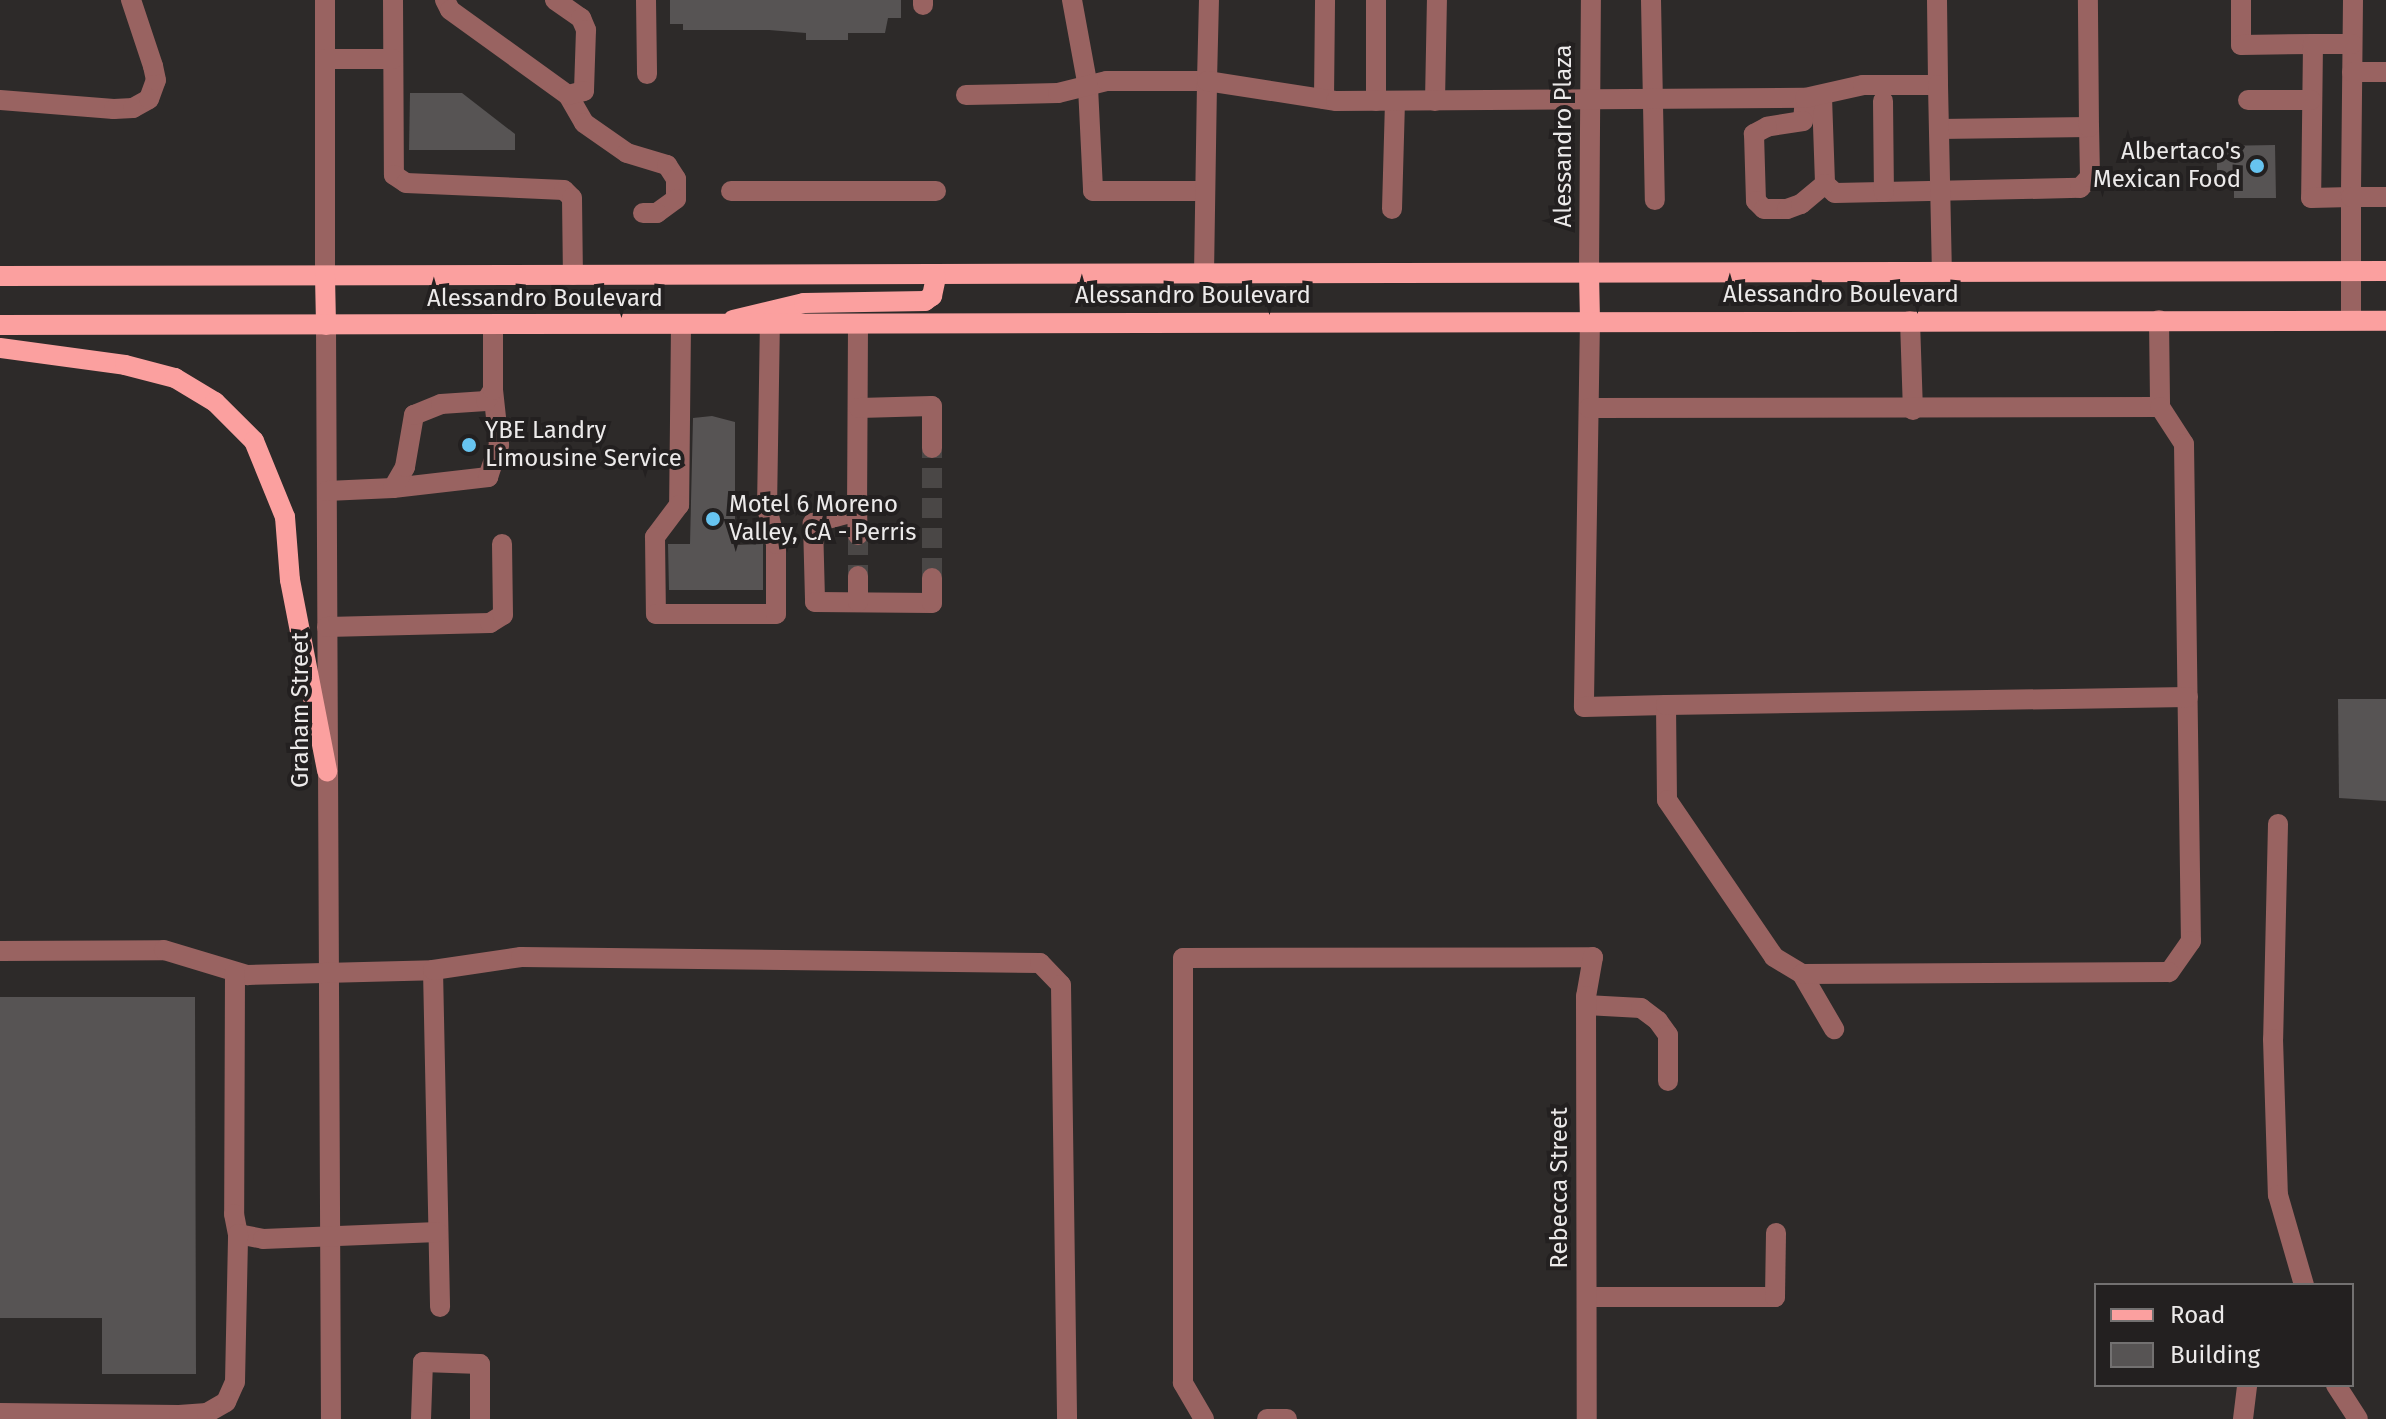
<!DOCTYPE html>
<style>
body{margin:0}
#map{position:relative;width:2386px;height:1419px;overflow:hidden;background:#2d2a29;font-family:"Fira Sans",sans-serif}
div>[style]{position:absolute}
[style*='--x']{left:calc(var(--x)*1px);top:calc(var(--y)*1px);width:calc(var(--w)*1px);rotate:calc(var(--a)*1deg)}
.building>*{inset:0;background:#575454}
.minor-tunnel>*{height:20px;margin-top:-10px;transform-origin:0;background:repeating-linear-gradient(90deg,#4a4746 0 20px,transparent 0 30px)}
.minor>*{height:20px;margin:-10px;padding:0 10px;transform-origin:10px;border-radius:10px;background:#996361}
.major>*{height:20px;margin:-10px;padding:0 10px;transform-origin:10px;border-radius:10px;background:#fba09f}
.dots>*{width:22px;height:22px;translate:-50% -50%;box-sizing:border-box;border:4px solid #232020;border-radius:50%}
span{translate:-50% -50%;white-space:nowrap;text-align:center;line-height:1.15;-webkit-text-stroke:8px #232020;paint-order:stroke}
.street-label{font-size:24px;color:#eceaea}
.poi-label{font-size:24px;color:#eceaea}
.right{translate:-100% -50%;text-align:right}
.left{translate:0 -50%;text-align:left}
.legend{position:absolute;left:2094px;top:1283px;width:260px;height:104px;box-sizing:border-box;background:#232020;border:2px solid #737171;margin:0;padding:10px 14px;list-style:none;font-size:24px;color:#eceaea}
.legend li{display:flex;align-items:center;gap:16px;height:40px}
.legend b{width:40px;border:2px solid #737171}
</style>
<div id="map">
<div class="building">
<i style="clip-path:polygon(670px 0,901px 0,901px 18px,888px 18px,885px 33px,848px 33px,848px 40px,806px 40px,806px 33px,769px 30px,683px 30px,683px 24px,670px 24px)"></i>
<i style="clip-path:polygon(410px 93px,462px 93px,515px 134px,515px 150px,409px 150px)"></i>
<i style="clip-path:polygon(2275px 145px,2276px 198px,2234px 198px,2234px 177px,2217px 177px,2217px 146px)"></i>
<i style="clip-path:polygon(712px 416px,735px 422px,735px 545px,763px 544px,763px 590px,669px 590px,668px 544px,690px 544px,693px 418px)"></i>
<i style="clip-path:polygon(2338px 699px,2386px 699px,2386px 801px,2339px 798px)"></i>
<i style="clip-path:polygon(0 997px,195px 997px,196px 1374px,102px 1374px,102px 1318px,0 1318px)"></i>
</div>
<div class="minor-tunnel">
<i style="--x:858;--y:535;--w:41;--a:90"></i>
<i style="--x:932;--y:578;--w:130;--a:-90"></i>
</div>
<div class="minor">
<i style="--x:325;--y:0;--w:276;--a:90"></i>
<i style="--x:393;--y:0;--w:175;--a:89.7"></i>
<i style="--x:394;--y:175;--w:14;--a:34"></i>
<i style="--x:406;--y:183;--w:158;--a:2.5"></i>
<i style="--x:564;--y:190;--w:11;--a:45"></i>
<i style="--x:572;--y:198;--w:77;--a:89.3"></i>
<i style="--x:445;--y:0;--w:11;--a:63"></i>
<i style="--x:450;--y:10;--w:145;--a:35.8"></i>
<i style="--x:568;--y:95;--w:32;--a:60"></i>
<i style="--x:584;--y:123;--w:52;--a:34.9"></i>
<i style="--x:627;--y:153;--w:42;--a:16.7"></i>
<i style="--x:667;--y:165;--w:17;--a:57"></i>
<i style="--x:676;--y:179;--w:20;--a:90"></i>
<i style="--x:676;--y:199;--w:24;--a:144"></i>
<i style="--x:657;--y:213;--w:14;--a:180"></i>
<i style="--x:555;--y:0;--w:32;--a:35"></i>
<i style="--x:581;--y:18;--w:13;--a:67"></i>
<i style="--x:586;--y:30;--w:61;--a:91.9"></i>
<i style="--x:584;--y:91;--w:16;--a:166"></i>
<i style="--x:646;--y:0;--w:74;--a:89.2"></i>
<i style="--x:923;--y:0;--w:5;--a:90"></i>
<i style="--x:1072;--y:0;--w:88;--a:79.6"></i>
<i style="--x:1088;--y:87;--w:104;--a:87.2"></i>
<i style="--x:1093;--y:191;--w:112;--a:0"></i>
<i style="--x:1651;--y:0;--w:200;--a:88.9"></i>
<i style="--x:1937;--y:0;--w:85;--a:89.3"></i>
<i style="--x:2241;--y:0;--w:45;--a:90"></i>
<i style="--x:2241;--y:45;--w:72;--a:-0.8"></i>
<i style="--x:2313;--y:44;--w:154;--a:90.7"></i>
<i style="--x:2311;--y:198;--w:40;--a:-1.4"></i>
<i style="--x:2351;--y:197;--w:123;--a:90"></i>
<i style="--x:2353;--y:0;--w:197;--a:90.6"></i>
<i style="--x:2351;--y:197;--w:35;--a:0"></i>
<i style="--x:2313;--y:44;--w:39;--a:0"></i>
<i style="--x:325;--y:59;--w:68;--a:0"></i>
<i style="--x:2352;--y:72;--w:34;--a:0"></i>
<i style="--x:966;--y:95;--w:92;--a:-1.2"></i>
<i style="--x:1058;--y:93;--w:50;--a:-13.8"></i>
<i style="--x:1107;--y:81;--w:100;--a:0"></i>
<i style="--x:1207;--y:81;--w:81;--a:-88.6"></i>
<i style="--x:1822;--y:97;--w:87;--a:88"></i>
<i style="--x:1825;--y:184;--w:13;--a:42"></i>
<i style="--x:1835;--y:193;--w:245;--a:-1.2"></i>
<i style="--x:2080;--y:188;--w:15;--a:-48"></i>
<i style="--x:2090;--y:177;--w:50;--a:-91.1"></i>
<i style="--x:1805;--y:98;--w:23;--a:95"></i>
<i style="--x:1803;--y:121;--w:36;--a:171"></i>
<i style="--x:1767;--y:127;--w:15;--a:152"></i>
<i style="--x:1754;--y:134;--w:67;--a:88.3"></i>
<i style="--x:1756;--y:201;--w:11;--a:45"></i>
<i style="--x:1764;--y:209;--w:23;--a:0"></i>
<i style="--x:1787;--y:209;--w:15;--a:-20"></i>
<i style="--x:1801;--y:204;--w:31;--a:-40"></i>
<i style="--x:1324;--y:99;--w:99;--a:-89.4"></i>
<i style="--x:0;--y:100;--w:114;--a:4.5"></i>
<i style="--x:114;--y:109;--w:19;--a:-3"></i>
<i style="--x:133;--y:108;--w:18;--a:-29"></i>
<i style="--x:149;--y:99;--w:20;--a:-70"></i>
<i style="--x:156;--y:80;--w:14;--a:-102"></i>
<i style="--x:153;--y:66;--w:70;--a:-108.4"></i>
<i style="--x:2248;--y:100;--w:63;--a:0"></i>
<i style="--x:1376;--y:101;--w:101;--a:-90"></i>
<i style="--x:1435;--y:101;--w:101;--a:-88.9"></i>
<i style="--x:1883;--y:101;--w:91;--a:89.4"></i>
<i style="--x:1939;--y:129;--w:150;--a:-0.8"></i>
<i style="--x:2089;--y:127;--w:127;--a:-90.5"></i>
<i style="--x:731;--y:191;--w:205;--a:0"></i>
<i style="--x:1392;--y:209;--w:108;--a:-88.4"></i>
<i style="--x:1589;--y:273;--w:273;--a:-89.6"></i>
<i style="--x:1204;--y:274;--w:193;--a:-89.1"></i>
<i style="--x:1207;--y:81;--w:131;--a:8.8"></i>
<i style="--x:1336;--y:101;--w:469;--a:-0.4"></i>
<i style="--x:1805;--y:98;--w:59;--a:-12.6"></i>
<i style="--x:1863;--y:85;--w:75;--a:0"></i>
<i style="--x:1938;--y:85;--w:187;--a:88.8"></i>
<i style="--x:1590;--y:319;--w:388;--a:90.9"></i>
<i style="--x:1584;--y:707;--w:82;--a:-1.4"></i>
<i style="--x:1666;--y:705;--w:95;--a:89.4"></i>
<i style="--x:1667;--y:800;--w:190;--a:55.7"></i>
<i style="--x:1774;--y:957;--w:33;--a:31"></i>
<i style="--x:1802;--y:974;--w:64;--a:59.8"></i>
<i style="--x:2159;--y:320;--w:87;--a:89.3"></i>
<i style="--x:1910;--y:321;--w:89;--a:88.1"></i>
<i style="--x:326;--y:325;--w:1094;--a:89.74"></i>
<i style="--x:681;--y:325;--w:180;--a:90.6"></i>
<i style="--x:679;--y:505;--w:40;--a:127"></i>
<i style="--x:655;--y:537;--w:77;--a:89.3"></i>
<i style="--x:656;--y:614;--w:120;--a:0"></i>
<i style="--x:776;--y:614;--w:70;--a:-90"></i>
<i style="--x:776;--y:544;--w:36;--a:-104"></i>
<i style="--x:767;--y:509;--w:183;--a:-89.1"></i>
<i style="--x:858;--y:325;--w:186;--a:90.3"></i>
<i style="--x:857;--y:511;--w:46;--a:164.7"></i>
<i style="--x:813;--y:523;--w:79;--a:88.5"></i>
<i style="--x:815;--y:602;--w:117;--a:0.5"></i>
<i style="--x:932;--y:603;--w:25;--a:-90"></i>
<i style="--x:859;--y:408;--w:73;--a:-1.6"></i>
<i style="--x:932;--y:406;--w:42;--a:90"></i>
<i style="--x:1589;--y:408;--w:571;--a:-0.1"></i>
<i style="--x:2160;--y:407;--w:44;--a:57"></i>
<i style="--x:2184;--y:444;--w:497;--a:89.2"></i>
<i style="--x:2191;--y:941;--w:38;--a:125"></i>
<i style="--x:2169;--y:972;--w:367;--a:179.7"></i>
<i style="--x:393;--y:488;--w:96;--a:-6.6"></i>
<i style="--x:488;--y:477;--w:34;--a:-71"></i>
<i style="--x:499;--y:445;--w:55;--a:-96.2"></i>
<i style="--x:327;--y:491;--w:66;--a:-2.6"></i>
<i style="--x:393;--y:488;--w:24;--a:-60"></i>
<i style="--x:405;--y:467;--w:53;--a:-80.2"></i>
<i style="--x:414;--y:415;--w:29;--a:-22"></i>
<i style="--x:441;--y:404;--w:45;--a:-3.8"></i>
<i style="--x:486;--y:401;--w:13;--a:-58"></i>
<i style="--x:493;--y:390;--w:65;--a:-90"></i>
<i style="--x:857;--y:511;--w:24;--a:88"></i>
<i style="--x:858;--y:576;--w:26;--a:90"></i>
<i style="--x:327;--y:627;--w:163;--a:-1.4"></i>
<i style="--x:490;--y:623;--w:15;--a:-32"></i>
<i style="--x:503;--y:615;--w:71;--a:-90.8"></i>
<i style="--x:1666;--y:705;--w:522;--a:-0.88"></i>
<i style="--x:2278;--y:824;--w:215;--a:91.3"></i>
<i style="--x:2273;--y:1039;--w:156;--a:88.2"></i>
<i style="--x:2278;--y:1195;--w:94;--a:73.9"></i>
<i style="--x:0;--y:951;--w:164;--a:-0.3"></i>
<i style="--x:164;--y:950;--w:87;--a:16.8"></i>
<i style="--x:247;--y:975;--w:186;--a:-1.5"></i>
<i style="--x:433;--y:970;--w:337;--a:88.8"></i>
<i style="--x:433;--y:970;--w:89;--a:-8.4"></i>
<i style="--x:521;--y:957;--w:519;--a:0.66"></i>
<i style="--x:1040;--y:963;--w:30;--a:46"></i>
<i style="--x:1061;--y:985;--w:434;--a:89.2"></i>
<i style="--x:235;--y:973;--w:241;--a:90.2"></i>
<i style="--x:234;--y:1214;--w:20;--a:79"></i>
<i style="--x:238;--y:1234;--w:25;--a:11"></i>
<i style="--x:263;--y:1239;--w:175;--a:-2.3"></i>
<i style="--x:1586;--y:1005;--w:55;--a:3.1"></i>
<i style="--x:1641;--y:1008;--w:21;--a:37"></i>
<i style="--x:1658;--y:1021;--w:17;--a:54"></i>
<i style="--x:1668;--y:1035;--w:46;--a:90"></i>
<i style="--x:1587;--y:1297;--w:188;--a:0"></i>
<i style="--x:1775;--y:1297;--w:64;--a:-89.1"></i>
<i style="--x:2336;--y:1385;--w:40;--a:57.1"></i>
<i style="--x:0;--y:1413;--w:179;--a:0.6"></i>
<i style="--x:179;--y:1415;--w:28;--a:-4"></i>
<i style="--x:207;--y:1413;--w:22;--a:-30"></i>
<i style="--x:226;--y:1402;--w:22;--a:-66"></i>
<i style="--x:235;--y:1382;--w:148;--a:-88.8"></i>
<i style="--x:421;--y:1419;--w:57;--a:-88"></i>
<i style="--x:423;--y:1362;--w:57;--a:2"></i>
<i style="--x:480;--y:1364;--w:55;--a:90"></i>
<i style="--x:1204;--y:1419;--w:42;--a:-120.3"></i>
<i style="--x:1183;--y:1383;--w:425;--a:-90"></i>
<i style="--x:1183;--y:958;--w:410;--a:-0.1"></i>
<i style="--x:1593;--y:957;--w:40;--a:100"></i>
<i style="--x:1586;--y:996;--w:423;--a:89.9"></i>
<i style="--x:1267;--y:1419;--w:20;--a:0"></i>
<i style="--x:2243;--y:1419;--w:34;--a:-83"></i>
</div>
<div class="major">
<i style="--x:1589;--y:273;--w:46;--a:88.8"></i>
<i style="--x:0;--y:276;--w:2386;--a:-0.12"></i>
<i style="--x:325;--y:276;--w:49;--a:88.8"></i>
<i style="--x:733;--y:320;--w:73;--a:-13.5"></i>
<i style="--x:804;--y:303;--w:121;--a:-0.9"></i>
<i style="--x:925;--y:301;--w:9;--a:-36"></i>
<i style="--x:932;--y:296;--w:19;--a:-78"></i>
<i style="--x:0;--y:325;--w:2386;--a:-0.1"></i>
<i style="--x:0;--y:348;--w:126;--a:7.7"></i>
<i style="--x:125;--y:365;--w:52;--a:14.6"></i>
<i style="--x:175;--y:378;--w:47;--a:31"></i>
<i style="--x:215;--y:402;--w:55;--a:45"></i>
<i style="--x:254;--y:441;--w:82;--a:67.8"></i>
<i style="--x:285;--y:517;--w:63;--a:85.5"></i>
<i style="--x:290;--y:580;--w:195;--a:79"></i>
</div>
<div class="dots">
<i style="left:2257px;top:166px;background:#67c4f0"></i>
<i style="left:469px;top:445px;background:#67c4f0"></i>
<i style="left:713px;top:519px;background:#67c4f0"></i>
</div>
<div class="street-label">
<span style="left:1564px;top:136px;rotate:-90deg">Alessandro Plaza</span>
<span style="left:1841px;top:295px">Alessandro Boulevard</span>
<span style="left:1193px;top:296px">Alessandro Boulevard</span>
<span style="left:545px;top:299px">Alessandro Boulevard</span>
<span style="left:301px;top:710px;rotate:-90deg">Graham Street</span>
<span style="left:1560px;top:1188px;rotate:-90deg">Rebecca Street</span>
</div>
<div class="poi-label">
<span class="right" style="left:2241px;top:166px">Albertaco's<br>Mexican Food</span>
<span class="left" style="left:485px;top:445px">YBE Landry<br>Limousine Service</span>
<span class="left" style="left:729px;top:519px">Motel 6 Moreno<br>Valley, CA - Perris</span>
</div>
<ul class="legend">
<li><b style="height:10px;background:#fba09f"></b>Road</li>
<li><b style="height:22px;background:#575454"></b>Building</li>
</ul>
</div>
